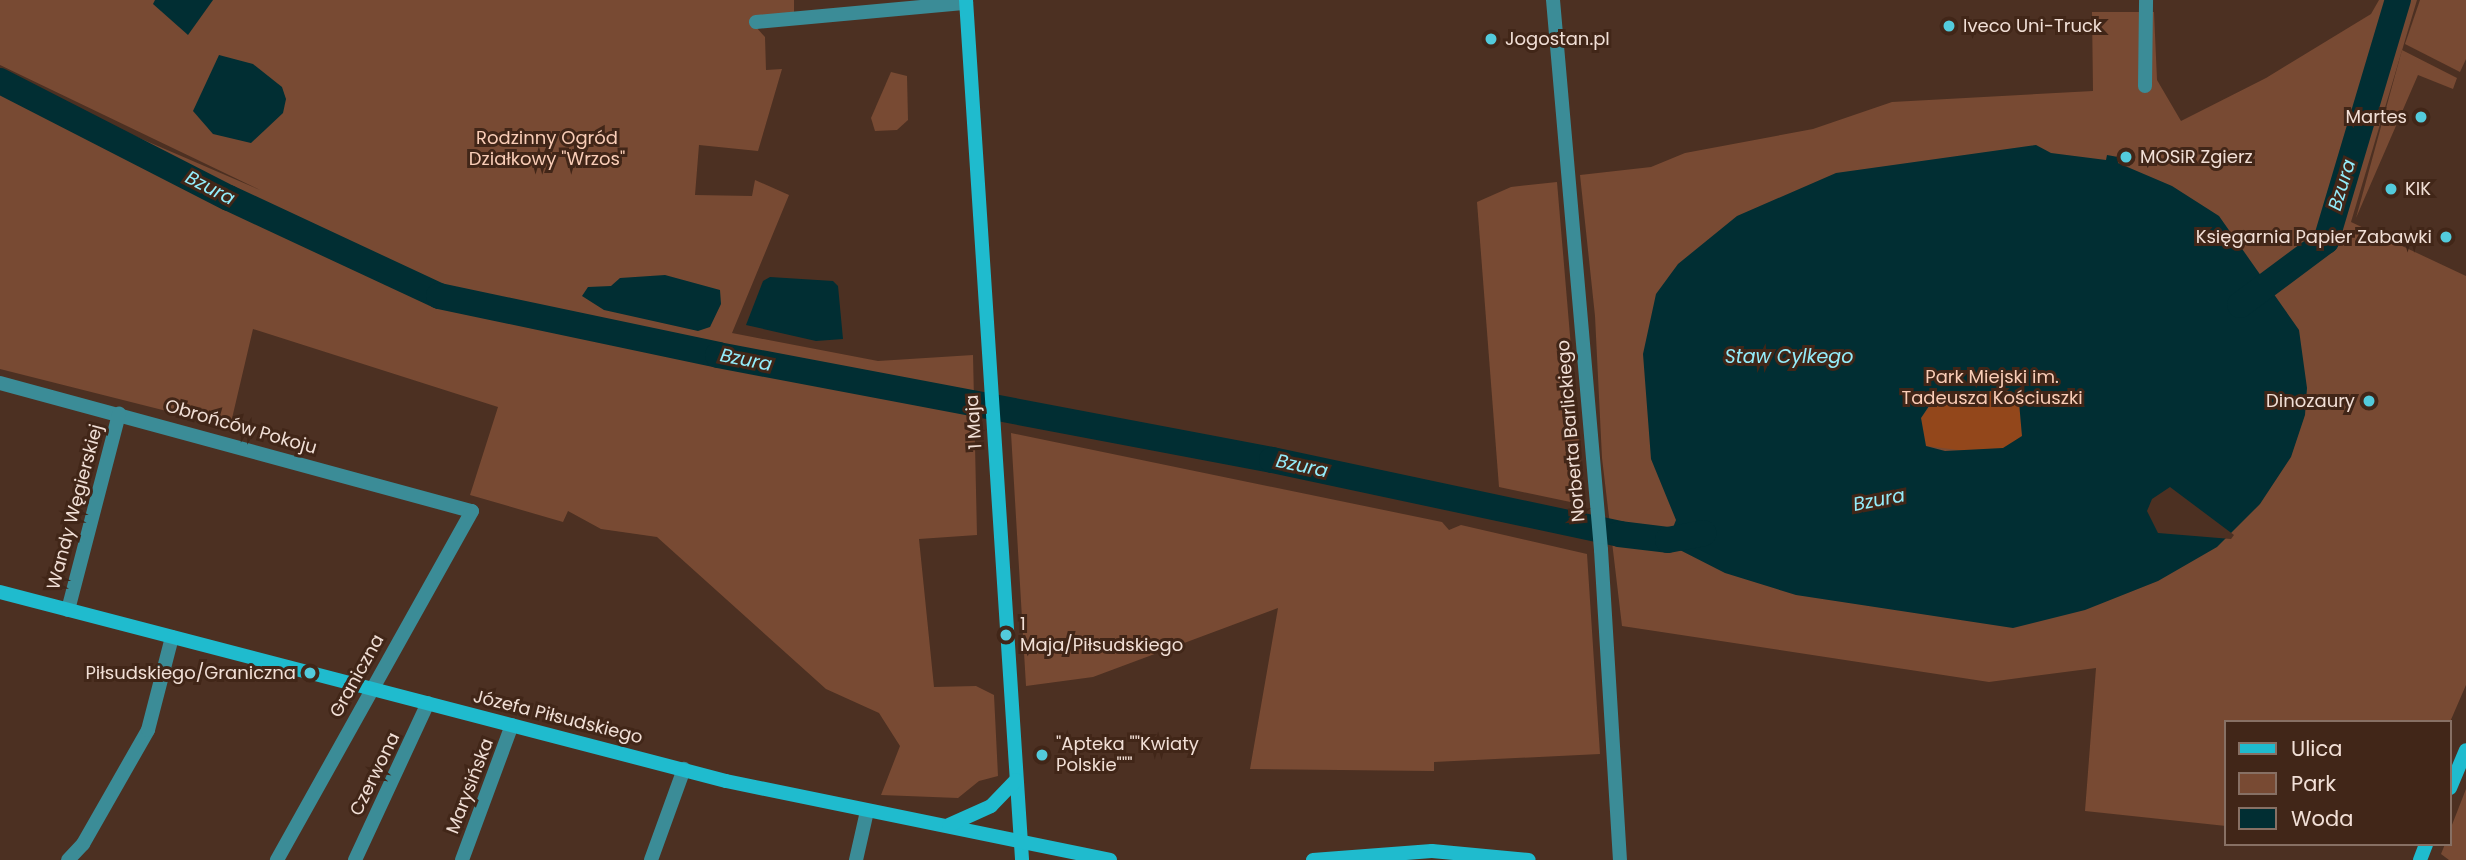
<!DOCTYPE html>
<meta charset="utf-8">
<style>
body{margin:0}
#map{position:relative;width:2466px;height:860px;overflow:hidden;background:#4c3022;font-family:Poppins,sans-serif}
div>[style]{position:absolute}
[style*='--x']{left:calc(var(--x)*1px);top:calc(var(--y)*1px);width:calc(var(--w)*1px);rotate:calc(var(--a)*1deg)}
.green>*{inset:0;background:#784a33}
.forest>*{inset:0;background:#93471b}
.water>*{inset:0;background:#012e33}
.pier>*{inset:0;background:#4c3022}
.river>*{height:26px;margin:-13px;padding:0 13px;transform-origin:13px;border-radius:13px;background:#012e33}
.street>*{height:14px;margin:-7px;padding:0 7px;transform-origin:7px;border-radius:7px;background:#3b8c97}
.secondary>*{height:14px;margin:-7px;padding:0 7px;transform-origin:7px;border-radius:7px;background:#1fbbce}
.dots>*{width:19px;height:19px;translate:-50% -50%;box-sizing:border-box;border:4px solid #412618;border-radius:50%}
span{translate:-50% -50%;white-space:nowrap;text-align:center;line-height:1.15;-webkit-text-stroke:6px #412618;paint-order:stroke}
.poi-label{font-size:18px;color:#f1dfd6}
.left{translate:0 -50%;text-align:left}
.right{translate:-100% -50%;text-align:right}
.park-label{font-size:18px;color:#f9cdb7}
.street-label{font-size:18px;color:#f1dfd6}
.water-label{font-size:19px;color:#94edfb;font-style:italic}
.legend{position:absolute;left:2224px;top:720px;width:228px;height:126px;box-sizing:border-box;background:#412618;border:2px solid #877064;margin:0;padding:9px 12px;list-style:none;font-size:21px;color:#f1dfd6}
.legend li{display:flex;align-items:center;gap:14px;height:35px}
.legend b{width:35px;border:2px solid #877064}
</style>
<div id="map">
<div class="green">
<i style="clip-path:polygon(0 0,794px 0,794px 14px,756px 27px,765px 37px,766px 70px,782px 69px,758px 151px,699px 145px,695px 195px,752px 196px,755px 180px,789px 195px,732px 333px,878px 361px,973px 355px,977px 535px,919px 539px,934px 687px,976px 686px,994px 695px,998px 776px,979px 781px,958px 798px,881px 795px,900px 746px,879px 713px,826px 689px,657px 537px,601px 529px,568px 511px,563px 522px,470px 495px,498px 407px,253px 329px,230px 427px,0 369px,0 78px,260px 190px,0 65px)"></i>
<i style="clip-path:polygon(2379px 0,2417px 0,2351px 222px,2466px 276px,2466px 685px,2450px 722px,2226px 722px,2226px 826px,2085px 811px,2096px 668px,1989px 682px,1622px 626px,1602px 458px,1595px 316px,1580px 175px,1651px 167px,1685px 153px,1813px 129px,1892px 102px,2093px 91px,2092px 12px,2154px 12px,2157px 80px,2181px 121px,2266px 78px,2371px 14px)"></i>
<i style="clip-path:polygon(2420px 0,2466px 0,2466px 59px,2460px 72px,2405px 44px)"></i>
<i style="clip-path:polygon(2402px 50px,2457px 78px,2453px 89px,2418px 75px,2356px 218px)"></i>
<i style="clip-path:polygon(891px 72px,907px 76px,908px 120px,897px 130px,875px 131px,871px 118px)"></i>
<i style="clip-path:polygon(1557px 182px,1584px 501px,1580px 504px,1499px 487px,1477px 202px,1511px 187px)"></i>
<i style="clip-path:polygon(1011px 433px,1442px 522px,1449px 530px,1461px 525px,1587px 554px,1600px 754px,1434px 762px,1434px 771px,1250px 769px,1278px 608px,1093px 677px,1026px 686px)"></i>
<i style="clip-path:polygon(2466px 789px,2466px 860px,2449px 860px,2441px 854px,2445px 844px,2450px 844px,2450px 830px)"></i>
</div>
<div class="forest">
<i style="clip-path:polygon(2008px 390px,2019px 402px,2022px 436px,2013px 443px,2003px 448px,1966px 451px,1926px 446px,1921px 418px,1938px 396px)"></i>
</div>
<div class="water">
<i style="clip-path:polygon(155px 0,213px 0,188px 35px,153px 4px)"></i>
<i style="clip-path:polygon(219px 55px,253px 64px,282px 87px,286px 99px,283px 113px,251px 143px,213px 134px,193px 111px)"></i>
<i style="clip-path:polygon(evenodd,2036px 145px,2051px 153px,2106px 160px,2107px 155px,2118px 157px,2118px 163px,2172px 186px,2219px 216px,2299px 330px,2307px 388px,2305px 415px,2291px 457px,2260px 504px,2217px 547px,2158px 581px,2085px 610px,2013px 628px,1796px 595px,1725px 573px,1672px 546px,1668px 540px,1676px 520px,1651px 459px,1643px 354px,1656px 294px,1678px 264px,1737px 216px,1836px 173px,2036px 145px,1971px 391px,2011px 391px,2019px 402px,2022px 436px,2003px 448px,1945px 451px,1926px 446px,1921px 418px,1933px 400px,1971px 391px)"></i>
<i style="clip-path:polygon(665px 275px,720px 290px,721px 304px,710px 327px,698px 331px,604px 310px,582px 296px,588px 287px,611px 286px,620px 278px)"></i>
<i style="clip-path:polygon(770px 277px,833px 281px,838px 286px,843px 339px,816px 341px,746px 325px,763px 281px)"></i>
</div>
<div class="pier">
<i style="clip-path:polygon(2170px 487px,2234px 535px,2231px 539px,2158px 533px,2147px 511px,2152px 499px)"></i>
</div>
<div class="river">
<i style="--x:0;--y:81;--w:257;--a:27.1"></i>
<i style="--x:229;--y:198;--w:232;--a:25"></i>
<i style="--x:439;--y:296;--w:285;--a:11.9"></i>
<i style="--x:718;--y:355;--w:564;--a:10.73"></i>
<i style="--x:1272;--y:460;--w:355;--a:12"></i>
<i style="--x:1619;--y:534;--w:49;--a:7"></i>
<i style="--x:1668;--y:540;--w:36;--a:-11"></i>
<i style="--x:2240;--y:305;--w:107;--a:-36.7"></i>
<i style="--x:2326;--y:241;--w:252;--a:-73.4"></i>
</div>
<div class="street">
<i style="--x:1553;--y:0;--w:552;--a:85.01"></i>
<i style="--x:1601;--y:550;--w:311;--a:86.5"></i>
<i style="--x:756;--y:22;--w:211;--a:-5.2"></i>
<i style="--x:2145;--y:86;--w:86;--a:-89.3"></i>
<i style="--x:0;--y:383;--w:489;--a:15.2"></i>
<i style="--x:472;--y:511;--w:400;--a:119.2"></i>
<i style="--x:68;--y:610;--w:203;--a:-75.4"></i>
<i style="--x:68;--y:860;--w:22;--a:-47"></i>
<i style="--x:83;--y:844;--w:131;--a:-60.3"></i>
<i style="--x:148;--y:730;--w:96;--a:-75.5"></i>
<i style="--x:355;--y:860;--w:173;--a:-65.1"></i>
<i style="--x:462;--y:860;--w:144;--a:-69.7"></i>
<i style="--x:651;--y:860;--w:97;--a:-70.1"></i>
<i style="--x:856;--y:860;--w:50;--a:-77.3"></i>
</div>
<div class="secondary">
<i style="--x:966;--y:0;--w:862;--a:86.27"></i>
<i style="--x:0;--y:592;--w:750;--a:14.59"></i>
<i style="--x:726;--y:781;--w:392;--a:11.6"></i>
<i style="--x:2450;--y:788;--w:41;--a:-67.2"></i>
<i style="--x:949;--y:825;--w:46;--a:-24.3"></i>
<i style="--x:991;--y:806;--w:36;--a:-46"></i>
<i style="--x:1313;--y:860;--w:119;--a:-4.3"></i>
<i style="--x:1432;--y:851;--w:97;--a:5.3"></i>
<i style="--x:2420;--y:860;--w:17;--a:-69"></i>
</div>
<div class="dots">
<i style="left:1949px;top:26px;background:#53cbdc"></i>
<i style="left:1491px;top:39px;background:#53cbdc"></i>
<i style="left:2421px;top:117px;background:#53cbdc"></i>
<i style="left:2126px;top:157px;background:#53cbdc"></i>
<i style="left:2391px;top:189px;background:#53cbdc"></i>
<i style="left:2446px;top:237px;background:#53cbdc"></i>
<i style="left:2369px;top:401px;background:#53cbdc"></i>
<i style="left:1006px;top:635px;background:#53cbdc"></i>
<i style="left:310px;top:673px;background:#53cbdc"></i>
<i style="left:1042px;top:755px;background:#53cbdc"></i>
</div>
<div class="poi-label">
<span class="left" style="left:1963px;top:26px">Iveco Uni-Truck</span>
<span class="left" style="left:1505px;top:39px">Jogostan.pl</span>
<span class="right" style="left:2407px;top:117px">Martes</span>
<span class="left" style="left:2140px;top:157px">MOSiR Zgierz</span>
<span class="left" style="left:2405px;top:189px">KIK</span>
<span class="right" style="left:2432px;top:237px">Księgarnia Papier Zabawki</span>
<span class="right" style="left:2355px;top:401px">Dinozaury</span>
<span class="left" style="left:1020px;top:635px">1<br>Maja/Piłsudskiego</span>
<span class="right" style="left:296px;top:673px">Piłsudskiego/Graniczna</span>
<span class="left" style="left:1056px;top:755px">"Apteka ""Kwiaty<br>Polskie"""</span>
</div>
<div class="park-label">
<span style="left:547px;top:149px">Rodzinny Ogród<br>Działkowy "Wrzos"</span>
<span style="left:1992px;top:388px">Park Miejski im.<br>Tadeusza Kościuszki</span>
</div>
<div class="street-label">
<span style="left:974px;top:422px;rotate:-94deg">1 Maja</span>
<span style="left:241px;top:427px;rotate:16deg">Obrońców Pokoju</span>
<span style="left:1571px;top:431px;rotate:-95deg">Norberta Barlickiego</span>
<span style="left:75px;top:507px;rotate:-75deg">Wandy Węgierskiej</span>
<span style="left:357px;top:676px;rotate:-61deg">Graniczna</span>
<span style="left:558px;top:717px;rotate:14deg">Józefa Piłsudskiego</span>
<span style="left:375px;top:774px;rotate:-64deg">Czerwona</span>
<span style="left:470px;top:786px;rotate:-69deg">Marysińska</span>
</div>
<div class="water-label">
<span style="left:2342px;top:185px;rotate:-73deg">Bzura</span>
<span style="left:210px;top:188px;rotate:27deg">Bzura</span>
<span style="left:1789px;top:357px">Staw Cylkego</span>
<span style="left:746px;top:360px;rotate:11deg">Bzura</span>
<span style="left:1302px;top:466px;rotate:12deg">Bzura</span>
<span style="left:1879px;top:500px;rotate:-11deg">Bzura</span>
</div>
<ul class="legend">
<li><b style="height:9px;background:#1fbbce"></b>Ulica</li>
<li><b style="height:19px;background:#784a33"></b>Park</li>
<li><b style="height:19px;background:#012e33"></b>Woda</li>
</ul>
</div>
